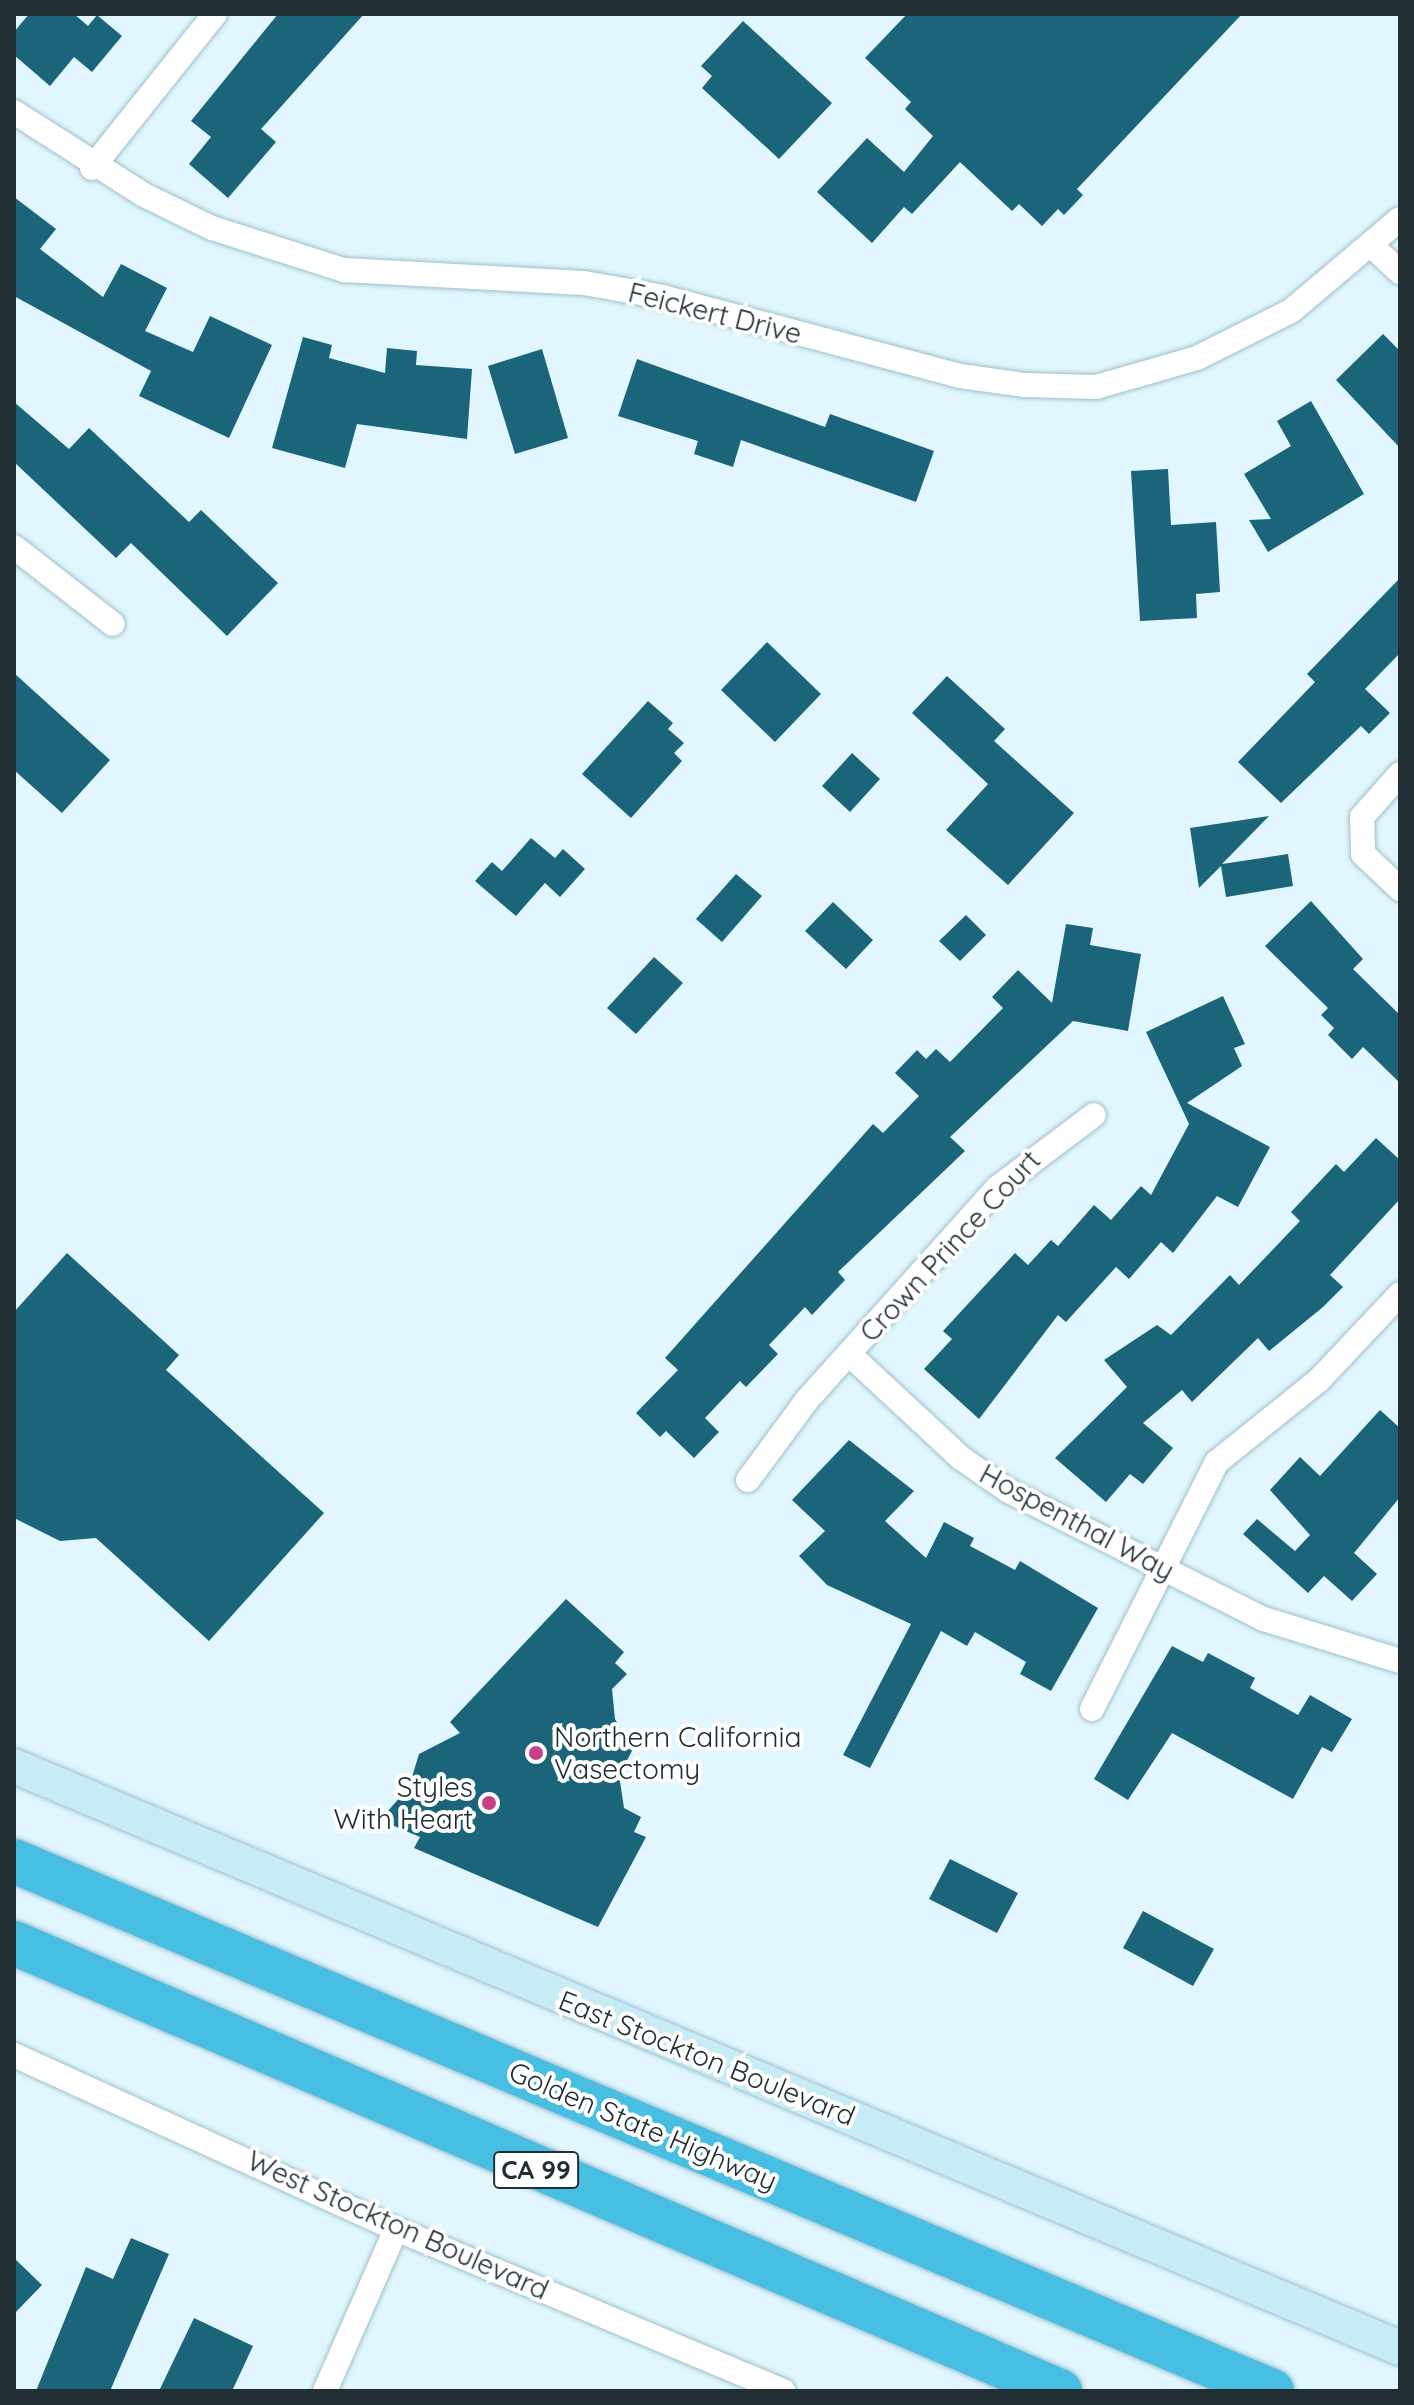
<!DOCTYPE html>
<style>
body{margin:0}
#map{position:relative;width:1414px;height:2405px;overflow:hidden;background:#e1f6fe;font-family:Quicksand,sans-serif}
div>[style]{position:absolute}
[style*='--x']{left:calc(var(--x)*1px);top:calc(var(--y)*1px);width:calc(var(--w)*1px);rotate:calc(var(--a)*1deg)}
.building>*{inset:0;background:#1b657a}
.roads{filter:drop-shadow(0 0 2px #9dc0cc) drop-shadow(0 0 2px #9dc0cc)}
.street>*{height:24px;margin:-12px;padding:0 12px;transform-origin:12px;border-radius:12px;background:#fff}
.secondary>*{height:34px;margin:-17px;padding:0 17px;transform-origin:17px;border-radius:17px;background:#c8ecf6}
.highway>*{height:44px;margin:-22px;padding:0 22px;transform-origin:22px;border-radius:22px;background:#47bfe2}
.dots>*{width:22px;height:22px;translate:-50% -50%;box-sizing:border-box;border:4px solid #fff;border-radius:50%}
span{translate:-50% -50%;white-space:nowrap;text-align:center;line-height:1.15;-webkit-text-stroke:8px #fff;paint-order:stroke}
.shield-label span{padding:2px 6px;background:#fff;border:2px solid;border-radius:6px;-webkit-text-stroke-width:0}
.shield-label{font-size:26px;color:#212f34;font-weight:700}
.street-label{font-size:28px;color:#212f34}
.poi-label{font-size:28px;color:#212f34}
.left{translate:0 -50%;text-align:left}
.right{translate:-100% -50%;text-align:right}
.frame{position:absolute;inset:0;border:16px solid #212f34;pointer-events:none}
</style>
<div id="map">
<div class="building">
<i style="clip-path:polygon(29px 14px,74px 14px,88px 26px,97px 15px,122px 36px,92px 72px,74px 57px,50px 86px,14px 55px,14px 32px)"></i>
<i style="clip-path:polygon(278px 14px,364px 14px,261px 129px,276px 142px,228px 198px,189px 164px,211px 137px,191px 121px)"></i>
<i style="clip-path:polygon(907px 14px,1242px 14px,1077px 189px,1083px 195px,1064px 215px,1058px 209px,1042px 226px,1019px 204px,1012px 211px,960px 162px,912px 214px,904px 207px,872px 243px,817px 192px,867px 138px,904px 172px,933px 136px,905px 109px,911px 102px,865px 58px)"></i>
<i style="clip-path:polygon(743px 21px,832px 103px,779px 159px,702px 88px,712px 76px,701px 66px)"></i>
<i style="clip-path:polygon(14px 197px,56px 229px,40px 249px,103px 297px,121px 264px,167px 288px,145px 331px,193px 352px,210px 316px,272px 345px,229px 438px,139px 396px,151px 371px,14px 296px)"></i>
<i style="clip-path:polygon(1383px 334px,1400px 351px,1400px 448px,1336px 380px)"></i>
<i style="clip-path:polygon(303px 337px,332px 345px,329px 358px,385px 373px,387px 348px,417px 351px,416px 365px,472px 369px,467px 439px,357px 424px,345px 468px,272px 448px)"></i>
<i style="clip-path:polygon(542px 349px,568px 438px,515px 454px,488px 366px)"></i>
<i style="clip-path:polygon(637px 359px,825px 427px,830px 414px,934px 451px,916px 502px,741px 440px,733px 467px,694px 454px,698px 441px,618px 416px)"></i>
<i style="clip-path:polygon(1311px 401px,1364px 494px,1268px 552px,1249px 520px,1271px 519px,1244px 474px,1291px 446px,1277px 421px)"></i>
<i style="clip-path:polygon(14px 402px,69px 449px,89px 428px,189px 522px,201px 510px,278px 583px,227px 636px,131px 543px,116px 558px,14px 462px)"></i>
<i style="clip-path:polygon(1168px 469px,1171px 525px,1216px 522px,1220px 592px,1196px 594px,1197px 618px,1140px 621px,1131px 471px)"></i>
<i style="clip-path:polygon(1400px 578px,1400px 653px,1365px 689px,1390px 713px,1369px 734px,1361px 726px,1281px 803px,1238px 762px,1315px 682px,1307px 674px)"></i>
<i style="clip-path:polygon(767px 642px,821px 694px,775px 742px,721px 690px)"></i>
<i style="clip-path:polygon(14px 673px,110px 760px,62px 813px,14px 770px)"></i>
<i style="clip-path:polygon(947px 676px,1005px 729px,994px 741px,1074px 813px,1008px 885px,946px 830px,988px 784px,912px 713px)"></i>
<i style="clip-path:polygon(648px 701px,673px 723px,668px 729px,684px 743px,674px 753px,682px 761px,631px 818px,582px 774px)"></i>
<i style="clip-path:polygon(852px 753px,880px 779px,850px 812px,822px 786px)"></i>
<i style="clip-path:polygon(1269px 816px,1222px 864px,1288px 854px,1293px 886px,1226px 897px,1221px 866px,1199px 888px,1190px 828px)"></i>
<i style="clip-path:polygon(531px 838px,555px 858px,563px 849px,585px 869px,560px 897px,545px 883px,516px 916px,475px 881px,492px 862px,502px 871px)"></i>
<i style="clip-path:polygon(736px 874px,762px 896px,722px 942px,696px 919px)"></i>
<i style="clip-path:polygon(1311px 901px,1363px 959px,1353px 969px,1400px 1015px,1400px 1083px,1363px 1047px,1352px 1059px,1328px 1035px,1334px 1028px,1321px 1015px,1328px 1008px,1265px 946px)"></i>
<i style="clip-path:polygon(833px 902px,873px 940px,846px 969px,805px 931px)"></i>
<i style="clip-path:polygon(966px 915px,986px 935px,960px 961px,939px 941px)"></i>
<i style="clip-path:polygon(1066px 924px,1093px 928px,1090px 945px,1141px 954px,1128px 1031px,1073px 1021px,950px 1137px,965px 1151px,838px 1272px,845px 1280px,812px 1315px,805px 1307px,769px 1345px,778px 1354px,746px 1387px,740px 1381px,705px 1418px,719px 1432px,694px 1458px,666px 1431px,660px 1437px,636px 1413px,678px 1370px,665px 1358px,873px 1124px,883px 1133px,919px 1096px,895px 1073px,917px 1050px,926px 1059px,936px 1049px,950px 1062px,1003px 1008px,992px 997px,1018px 970px,1052px 1003px)"></i>
<i style="clip-path:polygon(654px 957px,683px 983px,636px 1034px,607px 1008px)"></i>
<i style="clip-path:polygon(1223px 996px,1245px 1044px,1234px 1048px,1242px 1066px,1187px 1103px,1270px 1147px,1238px 1207px,1217px 1196px,1173px 1253px,1161px 1242px,1129px 1279px,1116px 1267px,1066px 1322px,1058px 1315px,979px 1419px,924px 1369px,952px 1339px,943px 1331px,1015px 1253px,1028px 1265px,1051px 1240px,1058px 1246px,1094px 1205px,1111px 1220px,1141px 1186px,1151px 1195px,1189px 1124px,1146px 1032px)"></i>
<i style="clip-path:polygon(1376px 1138px,1400px 1160px,1400px 1199px,1330px 1275px,1343px 1287px,1323px 1307px,1269px 1351px,1258px 1338px,1192px 1402px,1182px 1390px,1143px 1423px,1173px 1448px,1143px 1484px,1130px 1474px,1106px 1502px,1055px 1458px,1127px 1387px,1104px 1360px,1157px 1325px,1171px 1335px,1230px 1275px,1239px 1285px,1300px 1221px,1291px 1212px,1336px 1164px,1344px 1172px)"></i>
<i style="clip-path:polygon(67px 1253px,179px 1355px,166px 1370px,324px 1513px,209px 1641px,96px 1538px,60px 1541px,14px 1518px,14px 1312px)"></i>
<i style="clip-path:polygon(1380px 1410px,1400px 1428px,1400px 1497px,1354px 1553px,1377px 1574px,1352px 1601px,1324px 1576px,1308px 1593px,1243px 1534px,1257px 1519px,1295px 1551px,1310px 1535px,1270px 1490px,1300px 1457px,1320px 1476px)"></i>
<i style="clip-path:polygon(849px 1440px,914px 1491px,885px 1521px,926px 1558px,944px 1522px,974px 1538px,970px 1546px,1015px 1570px,1020px 1561px,1098px 1608px,1051px 1691px,1020px 1674px,1026px 1662px,975px 1632px,967px 1646px,941px 1631px,870px 1768px,843px 1755px,911px 1624px,827px 1585px,799px 1556px,825px 1531px,792px 1500px)"></i>
<i style="clip-path:polygon(566px 1599px,624px 1652px,615px 1663px,627px 1674px,612px 1689px,615px 1719px,632px 1751px,619px 1775px,624px 1808px,641px 1817px,634px 1832px,646px 1837px,598px 1927px,414px 1848px,420px 1837px,380px 1820px,409px 1787px,419px 1754px,460px 1733px,450px 1722px)"></i>
<i style="clip-path:polygon(1172px 1646px,1203px 1662px,1208px 1653px,1255px 1678px,1250px 1688px,1298px 1715px,1310px 1695px,1352px 1719px,1332px 1752px,1322px 1747px,1293px 1799px,1172px 1733px,1128px 1800px,1094px 1779px)"></i>
<i style="clip-path:polygon(950px 1859px,1018px 1893px,997px 1933px,929px 1899px)"></i>
<i style="clip-path:polygon(1143px 1911px,1214px 1949px,1193px 1986px,1123px 1948px)"></i>
<i style="clip-path:polygon(131px 2238px,169px 2254px,110px 2391px,36px 2391px,86px 2267px,113px 2279px)"></i>
<i style="clip-path:polygon(14px 2258px,42px 2285px,14px 2314px)"></i>
<i style="clip-path:polygon(194px 2318px,253px 2346px,232px 2391px,159px 2391px)"></i>
</div>
<div class="roads">
<div class="street">
<i style="--x:14;--y:112;--w:154;--a:32.6"></i>
<i style="--x:144;--y:195;--w:76;--a:25.9"></i>
<i style="--x:212;--y:228;--w:139;--a:17.7"></i>
<i style="--x:344;--y:270;--w:240;--a:3.1"></i>
<i style="--x:584;--y:283;--w:80;--a:10"></i>
<i style="--x:663;--y:297;--w:307;--a:14.9"></i>
<i style="--x:960;--y:376;--w:66;--a:7.9"></i>
<i style="--x:1025;--y:385;--w:71;--a:1.6"></i>
<i style="--x:1096;--y:387;--w:105;--a:-16"></i>
<i style="--x:1197;--y:358;--w:105;--a:-26.6"></i>
<i style="--x:1291;--y:311;--w:143;--a:-40.2"></i>
<i style="--x:92;--y:168;--w:197;--a:-51.4"></i>
<i style="--x:1373;--y:247;--w:37;--a:43"></i>
<i style="--x:14;--y:547;--w:125;--a:37.9"></i>
<i style="--x:1400;--y:774;--w:57;--a:131.5"></i>
<i style="--x:1362;--y:817;--w:37;--a:88"></i>
<i style="--x:1363;--y:854;--w:51;--a:43.4"></i>
<i style="--x:849;--y:1354;--w:153;--a:42.9"></i>
<i style="--x:961;--y:1458;--w:56;--a:34.8"></i>
<i style="--x:1007;--y:1490;--w:288;--a:26.7"></i>
<i style="--x:1264;--y:1619;--w:142;--a:17.2"></i>
<i style="--x:748;--y:1480;--w:99;--a:-53.6"></i>
<i style="--x:807;--y:1400;--w:285;--a:-48.1"></i>
<i style="--x:997;--y:1188;--w:121;--a:-37"></i>
<i style="--x:1092;--y:1709;--w:277;--a:-63.2"></i>
<i style="--x:1217;--y:1462;--w:131;--a:-38.8"></i>
<i style="--x:1319;--y:1380;--w:118;--a:-46.7"></i>
<i style="--x:14;--y:2055;--w:420;--a:24.5"></i>
<i style="--x:396;--y:2229;--w:420;--a:22.7"></i>
<i style="--x:325;--y:2391;--w:177;--a:-66.3"></i>
</div>
<div class="secondary">
<i style="--x:14;--y:1766;--w:1503;--a:22.78"></i>
</div>
<div class="highway">
<i style="--x:14;--y:1861;--w:1365;--a:22.85"></i>
<i style="--x:14;--y:1943;--w:1138;--a:23.19"></i>
</div>
</div>
<div class="dots">
<i style="left:536px;top:1753px;background:#c74081"></i>
<i style="left:489px;top:1803px;background:#c74081"></i>
</div>
<div class="shield-label">
<span style="left:536px;top:2170px">CA 99</span>
</div>
<div class="street-label">
<span style="left:715px;top:313px;rotate:14deg">Feickert Drive</span>
<span style="left:950px;top:1246px;rotate:-47deg">Crown Prince Court</span>
<span style="left:1077px;top:1522px;rotate:28deg">Hospenthal Way</span>
<span style="left:707px;top:2058px;rotate:22deg">East Stockton Boulevard</span>
<span style="left:643px;top:2126px;rotate:23deg">Golden State Highway</span>
<span style="left:398px;top:2225px;rotate:24deg">West Stockton Boulevard</span>
</div>
<div class="poi-label">
<span class="left" style="left:554px;top:1753px">Northern California<br>Vasectomy</span>
<span class="right" style="left:473px;top:1803px">Styles<br>With Heart</span>
</div>
<div class="frame"></div>
</div>
